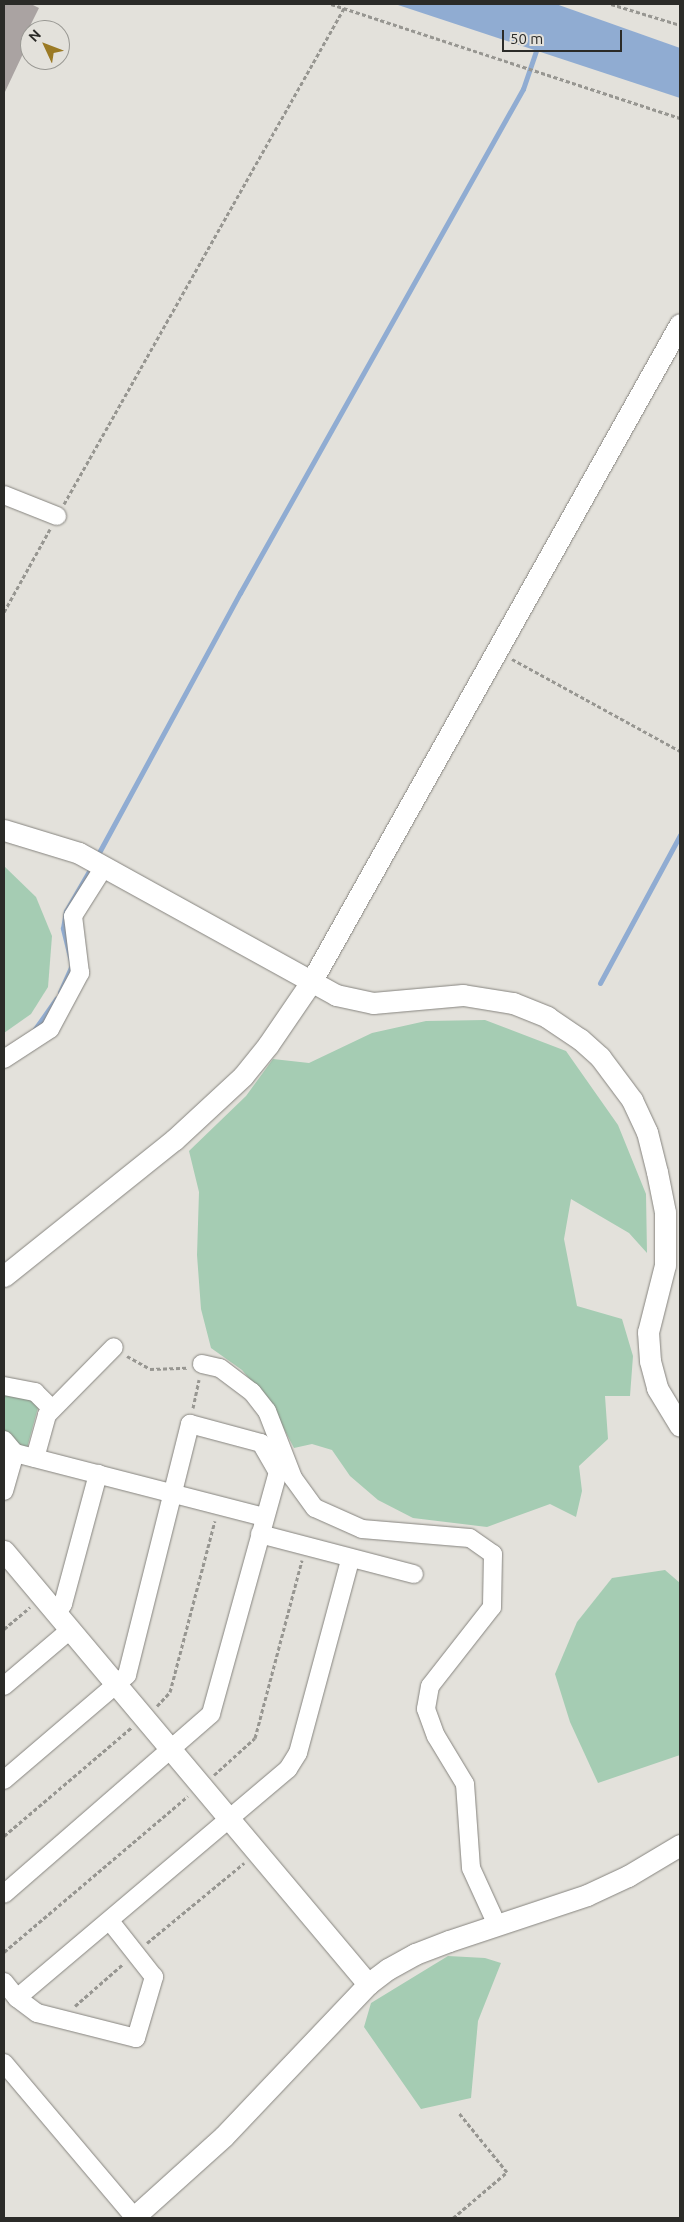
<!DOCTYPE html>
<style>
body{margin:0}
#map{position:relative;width:684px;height:2222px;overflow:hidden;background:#e3e1db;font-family:Ubuntu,sans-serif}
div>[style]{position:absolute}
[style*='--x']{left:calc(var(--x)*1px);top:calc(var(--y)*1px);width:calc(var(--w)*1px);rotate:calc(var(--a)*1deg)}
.green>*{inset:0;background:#a5ccb3}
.water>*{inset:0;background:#90acd2}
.stream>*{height:5px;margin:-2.5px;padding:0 2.5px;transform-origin:2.5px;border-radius:2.5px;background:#90acd2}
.building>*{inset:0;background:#aaa3a2}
.path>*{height:3px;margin-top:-1.5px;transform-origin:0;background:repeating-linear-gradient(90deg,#979691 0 4px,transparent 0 6.5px)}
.roads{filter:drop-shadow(0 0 1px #86847f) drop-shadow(0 0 1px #86847f)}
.minor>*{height:18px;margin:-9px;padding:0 9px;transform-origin:9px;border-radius:9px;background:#fff}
.tertiary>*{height:21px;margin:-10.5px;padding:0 10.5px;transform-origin:10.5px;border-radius:10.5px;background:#fff}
span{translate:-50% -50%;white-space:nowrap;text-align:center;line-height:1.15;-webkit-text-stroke:4px #e3e1db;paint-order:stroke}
.frame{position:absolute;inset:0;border:5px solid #2b2b28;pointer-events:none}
.north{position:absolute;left:20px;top:20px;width:50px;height:50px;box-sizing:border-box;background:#e3e1db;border:1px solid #999893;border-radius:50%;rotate:313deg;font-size:14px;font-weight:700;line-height:20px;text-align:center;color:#2b2b28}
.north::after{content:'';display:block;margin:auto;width:18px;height:22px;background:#9b7a24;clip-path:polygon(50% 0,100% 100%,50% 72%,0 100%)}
.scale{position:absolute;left:502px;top:30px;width:120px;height:22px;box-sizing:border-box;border:2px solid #2b2b28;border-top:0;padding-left:6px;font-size:15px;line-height:18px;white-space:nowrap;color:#2b2b28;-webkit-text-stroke:4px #e3e1db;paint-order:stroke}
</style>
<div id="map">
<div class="green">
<i style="clip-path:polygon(4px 866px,36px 897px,52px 936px,48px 987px,31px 1014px,4px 1033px)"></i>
<i style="clip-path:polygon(485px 1020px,566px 1051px,618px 1125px,646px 1194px,647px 1253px,629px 1233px,571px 1199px,564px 1239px,577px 1306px,622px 1319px,633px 1356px,630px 1396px,605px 1396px,608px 1439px,579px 1466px,582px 1491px,576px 1517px,550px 1504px,487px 1527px,413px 1518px,378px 1500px,350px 1476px,332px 1450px,312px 1444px,294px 1448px,272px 1406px,242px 1370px,211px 1348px,201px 1309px,197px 1255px,199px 1192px,189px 1151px,246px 1096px,273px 1059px,309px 1063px,372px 1033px,426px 1021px)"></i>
<i style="clip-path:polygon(4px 1391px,32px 1396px,39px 1404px,27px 1448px,18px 1446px,4px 1430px)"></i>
<i style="clip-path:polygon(665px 1570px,680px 1583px,680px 1755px,598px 1783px,570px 1722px,555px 1674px,577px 1622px,612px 1578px)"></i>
<i style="clip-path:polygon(448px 1956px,485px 1958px,501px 1963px,478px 2021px,471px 2098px,421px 2109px,364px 2027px,371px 2003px)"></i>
</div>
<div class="water">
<i style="clip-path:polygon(395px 4px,556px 4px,680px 48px,680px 98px)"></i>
</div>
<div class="stream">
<i style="--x:96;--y:858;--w:302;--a:-61.5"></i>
<i style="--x:240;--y:593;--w:578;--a:-60.69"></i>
<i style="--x:523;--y:89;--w:46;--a:-71.2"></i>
<i style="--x:600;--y:983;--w:168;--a:-61.6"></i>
<i style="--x:60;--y:992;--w:30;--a:-66"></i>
<i style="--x:72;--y:965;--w:38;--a:-104"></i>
<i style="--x:63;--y:928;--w:17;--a:-80"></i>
<i style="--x:66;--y:911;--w:52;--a:-60"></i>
<i style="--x:35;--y:1029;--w:37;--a:-55"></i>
</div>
<div class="building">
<i style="clip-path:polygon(4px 4px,31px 4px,39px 8px,30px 26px,38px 30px,30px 30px,30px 39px,4px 94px)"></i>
</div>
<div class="path">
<i style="--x:331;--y:4;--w:367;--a:18.1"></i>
<i style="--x:611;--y:4;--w:72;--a:16.9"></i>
<i style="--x:64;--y:504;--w:570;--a:-60.55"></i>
<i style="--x:4;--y:612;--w:95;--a:-61"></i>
<i style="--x:512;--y:659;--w:192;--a:28.7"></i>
<i style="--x:127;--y:1356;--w:26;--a:29"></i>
<i style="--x:150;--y:1369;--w:37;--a:-2"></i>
<i style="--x:193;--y:1408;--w:29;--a:-78"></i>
<i style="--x:4;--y:1629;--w:34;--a:-40"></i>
<i style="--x:157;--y:1706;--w:19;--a:-47"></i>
<i style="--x:170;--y:1692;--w:177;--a:-75.3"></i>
<i style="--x:214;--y:1775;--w:55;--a:-42.1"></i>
<i style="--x:255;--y:1738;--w:184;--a:-75.2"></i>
<i style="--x:4;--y:1836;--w:167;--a:-40.4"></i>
<i style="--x:147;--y:1943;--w:126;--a:-39.5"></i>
<i style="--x:4;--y:1952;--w:241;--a:-40.3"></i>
<i style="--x:75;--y:2006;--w:64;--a:-41.2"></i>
<i style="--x:453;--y:2218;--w:71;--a:-40.4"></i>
<i style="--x:507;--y:2172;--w:76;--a:-129.1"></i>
</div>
<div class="roads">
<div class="minor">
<i style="--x:4;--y:495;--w:57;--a:21.6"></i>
<i style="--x:4;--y:1059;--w:55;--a:-33.1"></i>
<i style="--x:50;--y:1029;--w:64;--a:-61.8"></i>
<i style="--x:80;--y:973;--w:57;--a:-97"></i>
<i style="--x:73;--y:916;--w:58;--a:-57.7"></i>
<i style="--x:202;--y:1364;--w:18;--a:13"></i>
<i style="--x:220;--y:1368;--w:40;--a:37"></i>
<i style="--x:252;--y:1392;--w:24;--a:52"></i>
<i style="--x:267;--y:1411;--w:72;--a:68.8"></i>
<i style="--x:293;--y:1478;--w:37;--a:54"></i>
<i style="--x:315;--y:1508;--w:51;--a:24.1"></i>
<i style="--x:362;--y:1529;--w:108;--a:4.8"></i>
<i style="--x:470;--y:1538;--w:28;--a:35"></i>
<i style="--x:493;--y:1554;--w:53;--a:91.1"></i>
<i style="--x:492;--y:1607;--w:100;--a:128.1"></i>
<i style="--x:430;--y:1686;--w:23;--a:100"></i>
<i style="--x:426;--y:1709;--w:29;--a:70"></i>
<i style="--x:436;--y:1736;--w:56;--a:58.9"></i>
<i style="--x:465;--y:1784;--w:84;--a:85.9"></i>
<i style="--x:471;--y:1868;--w:63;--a:65.5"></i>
<i style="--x:4;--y:1386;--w:32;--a:11"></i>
<i style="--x:35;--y:1392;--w:24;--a:45"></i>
<i style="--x:4;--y:1440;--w:17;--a:50"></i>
<i style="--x:35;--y:1458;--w:45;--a:-74.4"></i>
<i style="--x:47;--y:1415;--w:95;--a:-45.4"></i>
<i style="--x:4;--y:1491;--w:40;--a:-74"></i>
<i style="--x:15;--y:1453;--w:257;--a:14.4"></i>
<i style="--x:260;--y:1534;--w:159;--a:14.6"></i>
<i style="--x:57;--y:1614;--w:12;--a:-59"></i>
<i style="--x:63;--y:1604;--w:135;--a:-74.9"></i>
<i style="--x:4;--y:1686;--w:87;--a:-40.3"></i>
<i style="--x:4;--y:1780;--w:162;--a:-40.5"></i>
<i style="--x:127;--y:1675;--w:259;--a:-75.9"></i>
<i style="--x:190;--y:1424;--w:73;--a:15"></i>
<i style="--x:261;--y:1443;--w:34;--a:60"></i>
<i style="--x:278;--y:1472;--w:251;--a:105.5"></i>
<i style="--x:211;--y:1714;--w:274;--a:139"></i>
<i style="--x:4;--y:1982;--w:21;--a:51"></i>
<i style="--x:17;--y:1998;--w:355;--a:-40.2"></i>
<i style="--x:288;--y:1769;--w:19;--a:-58"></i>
<i style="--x:298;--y:1753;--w:200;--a:-74.9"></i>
<i style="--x:17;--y:1998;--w:25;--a:37"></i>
<i style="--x:37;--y:2013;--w:102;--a:14.2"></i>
<i style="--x:136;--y:2038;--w:64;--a:-73.6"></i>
<i style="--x:154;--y:1977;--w:71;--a:-128.2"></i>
<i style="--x:4;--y:2063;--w:203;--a:49.8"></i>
</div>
<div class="tertiary">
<i style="--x:4;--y:830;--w:78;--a:17"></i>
<i style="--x:79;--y:853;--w:294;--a:28.9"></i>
<i style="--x:336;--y:995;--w:38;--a:12"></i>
<i style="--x:373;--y:1003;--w:90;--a:-5.1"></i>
<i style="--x:463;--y:995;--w:51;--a:9.1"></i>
<i style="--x:513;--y:1003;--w:37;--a:22"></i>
<i style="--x:547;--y:1017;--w:40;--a:34"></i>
<i style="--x:580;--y:1039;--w:27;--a:42"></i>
<i style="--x:600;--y:1057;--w:54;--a:53.3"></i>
<i style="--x:632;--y:1100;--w:35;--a:65"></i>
<i style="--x:647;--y:1132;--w:41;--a:76"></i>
<i style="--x:657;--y:1172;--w:41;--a:78.7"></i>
<i style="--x:665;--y:1212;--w:53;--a:90"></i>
<i style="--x:665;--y:1265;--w:69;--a:104.2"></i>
<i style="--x:648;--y:1332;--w:29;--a:86"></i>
<i style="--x:650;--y:1361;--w:28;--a:75"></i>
<i style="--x:657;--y:1388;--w:44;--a:58.8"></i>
<i style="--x:4;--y:1276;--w:218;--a:-38.7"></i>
<i style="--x:174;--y:1140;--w:94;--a:-42.8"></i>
<i style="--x:243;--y:1076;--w:40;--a:-51"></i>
<i style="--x:268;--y:1045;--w:76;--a:-55.7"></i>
<i style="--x:311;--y:982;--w:754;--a:-60.72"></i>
<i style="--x:4;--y:1551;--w:566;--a:49.95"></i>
<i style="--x:133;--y:2218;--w:122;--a:-42"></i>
<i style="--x:224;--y:2136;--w:209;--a:-46.5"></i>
<i style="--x:368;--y:1984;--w:25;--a:-37"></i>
<i style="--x:388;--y:1969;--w:31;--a:-29"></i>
<i style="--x:415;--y:1954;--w:36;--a:-21"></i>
<i style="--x:449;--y:1941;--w:145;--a:-18.4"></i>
<i style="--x:587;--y:1895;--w:45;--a:-24.9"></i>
<i style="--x:628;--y:1876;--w:61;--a:-30.8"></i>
</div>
</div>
<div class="frame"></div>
<div class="north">N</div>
<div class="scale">50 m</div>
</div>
